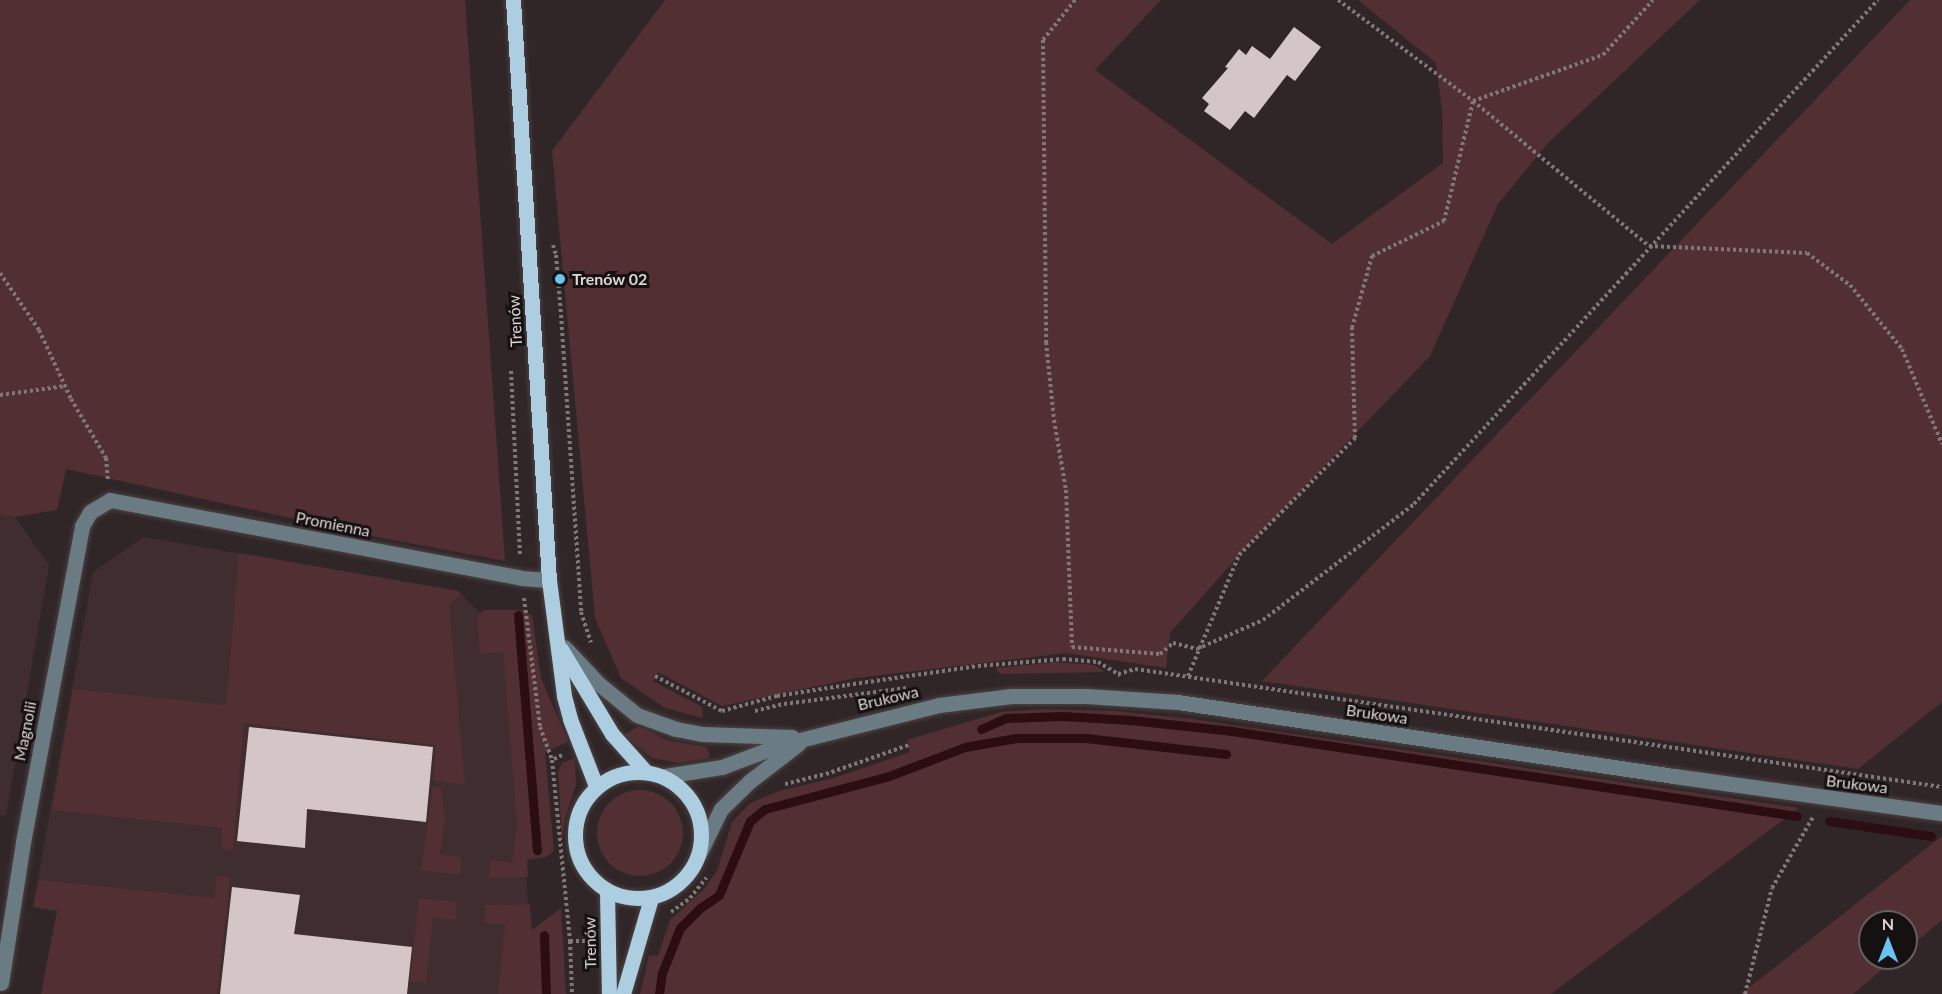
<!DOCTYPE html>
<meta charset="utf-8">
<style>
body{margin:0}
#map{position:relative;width:1942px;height:994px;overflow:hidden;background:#312627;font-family:Lato,sans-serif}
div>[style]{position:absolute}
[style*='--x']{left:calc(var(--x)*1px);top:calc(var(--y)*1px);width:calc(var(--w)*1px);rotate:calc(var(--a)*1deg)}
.built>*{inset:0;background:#3f2d2f}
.green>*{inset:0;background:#522f33}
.round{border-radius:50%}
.stream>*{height:9px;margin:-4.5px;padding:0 4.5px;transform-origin:4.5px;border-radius:4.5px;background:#2c0d12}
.building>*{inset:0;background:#d4c6c7}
.path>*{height:4px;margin-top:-2px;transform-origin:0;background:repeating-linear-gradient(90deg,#807778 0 3px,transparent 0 6px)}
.roads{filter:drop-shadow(0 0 2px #4d4243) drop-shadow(0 0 2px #4d4243)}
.minor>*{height:15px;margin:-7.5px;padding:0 7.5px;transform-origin:7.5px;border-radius:7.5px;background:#6b7b84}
.major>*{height:15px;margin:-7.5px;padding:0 7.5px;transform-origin:7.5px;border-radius:7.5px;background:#accee0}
.major>.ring{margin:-7.5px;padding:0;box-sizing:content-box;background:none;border:15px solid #accee0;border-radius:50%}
.dots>*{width:16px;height:16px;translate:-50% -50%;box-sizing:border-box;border:3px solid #161111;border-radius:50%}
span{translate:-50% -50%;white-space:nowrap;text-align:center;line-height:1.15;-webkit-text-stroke:6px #161111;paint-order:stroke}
.poi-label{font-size:16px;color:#ddd5d6;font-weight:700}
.left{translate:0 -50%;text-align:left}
.street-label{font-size:16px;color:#ddd5d6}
.north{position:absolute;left:1858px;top:910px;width:60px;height:60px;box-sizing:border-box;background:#161111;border:2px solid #665f60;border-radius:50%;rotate:0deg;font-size:16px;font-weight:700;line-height:24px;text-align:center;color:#ddd5d6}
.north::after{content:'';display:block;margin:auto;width:21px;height:27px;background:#68c4f0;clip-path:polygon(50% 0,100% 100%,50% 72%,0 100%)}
</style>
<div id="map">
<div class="built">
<i style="clip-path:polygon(0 515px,15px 517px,49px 565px,6px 816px,0 815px)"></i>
<i style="clip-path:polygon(144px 537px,458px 591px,511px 644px,534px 994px,41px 994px,57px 911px,33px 907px,93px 572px)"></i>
</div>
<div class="green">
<i style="clip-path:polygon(0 0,465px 0,505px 561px,382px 538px,66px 469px,57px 510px,15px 517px,0 515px)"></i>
<i style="clip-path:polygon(665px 0,1161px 0,1095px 70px,1332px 244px,1443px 163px,1442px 110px,1436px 63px,1358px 0,1700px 0,1547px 144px,1498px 204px,1430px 356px,1239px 555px,1170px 633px,1166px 668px,1066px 653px,856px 678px,722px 706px,658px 672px,653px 681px,702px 707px,703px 718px,665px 708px,621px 678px,595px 618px,552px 151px)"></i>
<i style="clip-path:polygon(1910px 0,1942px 0,1942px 702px,1858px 769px,1262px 681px)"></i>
<i style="clip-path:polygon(239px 553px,458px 591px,461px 594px,449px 604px,465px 785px,433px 780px,436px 745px,244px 723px,233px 850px,221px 849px,222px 828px,52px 810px,73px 689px,226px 705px)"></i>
<i style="clip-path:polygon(484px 610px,520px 610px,532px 615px,541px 678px,568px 742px,545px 752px,554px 851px,546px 857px,527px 860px,528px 877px,489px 878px,491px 860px,512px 863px,517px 825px,503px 652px,480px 654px,477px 616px)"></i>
<i style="clip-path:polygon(1056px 662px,1095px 665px,1105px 672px,1000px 674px,995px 668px)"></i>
<i style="clip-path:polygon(1043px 709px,1115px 711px,1192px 719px,1799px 808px,1551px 994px,640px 994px,649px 955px,658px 956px,670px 920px,703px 890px,717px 871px,732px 822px,750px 803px,779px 791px,834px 778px,910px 752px,907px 740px,1001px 712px)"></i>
<i style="clip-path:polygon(638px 726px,670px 741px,707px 747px,710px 758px,679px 763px,652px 758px,624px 735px)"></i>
<i style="clip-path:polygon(575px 758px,576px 785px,566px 815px,562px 841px,558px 772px,562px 763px)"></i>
<i style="clip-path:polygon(433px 787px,441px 788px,445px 819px,440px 854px,462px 858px,460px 875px,421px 870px)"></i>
<i class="round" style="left:597px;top:790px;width:86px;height:86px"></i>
<i style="clip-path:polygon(1942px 836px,1942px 920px,1906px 950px,1906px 922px,1870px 922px,1870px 958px,1896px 958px,1853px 994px,1741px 994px)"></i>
<i style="clip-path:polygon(217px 876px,230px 878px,217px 994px,41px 994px,57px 911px,33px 907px,39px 880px,214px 898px)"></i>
<i style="clip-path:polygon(419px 898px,457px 902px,456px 920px,433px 918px,426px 983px,410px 981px)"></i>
<i style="clip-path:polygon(530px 904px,532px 930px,561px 908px,566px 994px,498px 994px,505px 925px,484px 923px,485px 905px)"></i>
</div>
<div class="stream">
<i style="--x:518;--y:615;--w:236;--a:85.4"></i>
<i style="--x:981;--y:729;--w:27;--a:-24"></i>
<i style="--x:1006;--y:718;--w:56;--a:-2"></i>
<i style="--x:1062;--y:716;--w:69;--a:3.3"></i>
<i style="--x:1131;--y:720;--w:102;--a:6.2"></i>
<i style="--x:1232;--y:731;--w:571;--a:8.56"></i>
<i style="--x:1829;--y:821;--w:103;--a:8.4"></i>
<i style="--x:544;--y:935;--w:59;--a:88.1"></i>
<i style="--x:659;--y:994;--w:21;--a:-82"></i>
<i style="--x:662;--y:973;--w:48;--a:-68.2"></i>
<i style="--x:680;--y:928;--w:28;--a:-45"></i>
<i style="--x:700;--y:908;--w:23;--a:-34"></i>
<i style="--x:719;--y:895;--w:80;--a:-67.3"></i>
<i style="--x:750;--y:821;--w:19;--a:-39"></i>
<i style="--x:765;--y:809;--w:128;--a:-14.9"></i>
<i style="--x:889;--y:776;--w:81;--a:-20.9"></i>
<i style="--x:965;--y:747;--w:52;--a:-10"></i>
<i style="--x:1016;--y:738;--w:70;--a:0"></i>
<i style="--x:1086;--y:738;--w:141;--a:6.5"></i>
</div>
<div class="building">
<i style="clip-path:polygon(1294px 27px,1321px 47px,1295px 81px,1287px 75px,1254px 118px,1245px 111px,1230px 130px,1204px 111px,1209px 104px,1202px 98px,1228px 68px,1225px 67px,1239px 49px,1246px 55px,1252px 46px,1270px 59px)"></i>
<i style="clip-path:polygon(249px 727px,433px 747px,426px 822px,307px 809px,305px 848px,237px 841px)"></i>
<i style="clip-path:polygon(232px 887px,300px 895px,294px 934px,412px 947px,407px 994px,220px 994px)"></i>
</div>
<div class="path">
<i style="--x:1075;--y:0;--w:51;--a:128.7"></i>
<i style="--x:1043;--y:40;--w:302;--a:89.4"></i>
<i style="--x:1046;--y:342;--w:78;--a:84.1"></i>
<i style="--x:1054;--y:420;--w:71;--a:80.3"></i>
<i style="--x:1066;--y:490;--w:157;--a:87.8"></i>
<i style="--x:1072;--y:647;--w:88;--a:4.5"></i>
<i style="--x:1160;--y:654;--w:17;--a:-40"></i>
<i style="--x:1173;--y:643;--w:25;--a:14"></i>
<i style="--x:1197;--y:649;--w:72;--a:-23.7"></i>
<i style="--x:1263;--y:620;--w:190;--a:-37.5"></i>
<i style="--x:1414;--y:504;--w:685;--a:-47.37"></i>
<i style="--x:1338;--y:0;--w:169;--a:36.8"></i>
<i style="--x:1473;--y:101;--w:228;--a:39.5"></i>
<i style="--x:1649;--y:246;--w:158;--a:2.5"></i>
<i style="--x:1807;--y:253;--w:54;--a:36.7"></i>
<i style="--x:1850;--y:285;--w:82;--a:50.9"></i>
<i style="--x:1902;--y:349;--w:103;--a:67.2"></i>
<i style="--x:553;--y:245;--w:10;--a:73"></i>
<i style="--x:556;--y:255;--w:60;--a:85.2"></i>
<i style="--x:561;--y:315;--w:298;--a:86.1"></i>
<i style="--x:581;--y:612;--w:32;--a:72"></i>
<i style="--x:0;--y:273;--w:69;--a:55.6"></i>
<i style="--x:39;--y:330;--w:76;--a:65.1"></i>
<i style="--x:71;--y:399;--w:69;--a:59.3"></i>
<i style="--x:106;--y:458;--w:22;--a:85"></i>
<i style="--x:511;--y:371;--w:184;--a:87.2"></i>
<i style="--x:0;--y:395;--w:66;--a:-7.9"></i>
<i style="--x:524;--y:598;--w:130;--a:82.9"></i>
<i style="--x:540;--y:727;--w:35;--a:70"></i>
<i style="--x:1118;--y:674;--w:18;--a:-16"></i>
<i style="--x:1135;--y:669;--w:816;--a:8.32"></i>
<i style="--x:655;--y:676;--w:76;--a:27.6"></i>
<i style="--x:1188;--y:676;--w:131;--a:-67.1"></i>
<i style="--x:1239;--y:555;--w:165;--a:-45.2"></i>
<i style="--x:1355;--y:438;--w:110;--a:-91.6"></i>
<i style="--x:1352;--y:328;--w:75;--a:-74.5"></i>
<i style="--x:1372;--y:256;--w:80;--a:-25.9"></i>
<i style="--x:1444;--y:221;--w:123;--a:-76.4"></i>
<i style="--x:1473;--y:101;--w:138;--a:-19.5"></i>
<i style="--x:1603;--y:55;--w:74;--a:-47.7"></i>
<i style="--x:722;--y:711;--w:57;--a:-15.3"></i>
<i style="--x:777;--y:696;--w:71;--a:-8.9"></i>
<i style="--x:847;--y:685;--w:132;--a:-8.3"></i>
<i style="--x:978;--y:666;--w:85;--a:-4.7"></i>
<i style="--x:1063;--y:659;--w:35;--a:5"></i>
<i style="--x:1098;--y:662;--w:26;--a:31"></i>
<i style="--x:755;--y:711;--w:30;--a:-14"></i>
<i style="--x:784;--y:704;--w:124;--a:-7.4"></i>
<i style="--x:562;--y:755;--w:11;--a:153"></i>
<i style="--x:552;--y:760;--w:182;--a:84.3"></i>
<i style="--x:570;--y:941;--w:17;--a:0"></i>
<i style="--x:785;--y:784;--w:42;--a:-13.7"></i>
<i style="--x:826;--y:774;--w:88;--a:-19.3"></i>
<i style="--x:671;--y:912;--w:24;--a:-36"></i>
<i style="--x:690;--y:898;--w:26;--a:-51"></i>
<i style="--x:570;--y:941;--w:53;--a:87.8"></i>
<i style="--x:1745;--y:994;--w:109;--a:-75.7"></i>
<i style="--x:1772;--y:888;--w:82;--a:-60"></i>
</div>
<div class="roads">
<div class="minor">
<i style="--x:564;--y:647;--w:51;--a:46.6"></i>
<i style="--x:599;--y:684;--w:49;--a:39.2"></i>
<i style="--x:637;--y:715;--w:41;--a:19.7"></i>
<i style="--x:676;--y:729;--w:26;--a:11"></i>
<i style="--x:702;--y:734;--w:90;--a:1.9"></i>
<i style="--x:665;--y:776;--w:58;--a:-9"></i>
<i style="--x:722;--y:767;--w:62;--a:-20.8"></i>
<i style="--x:780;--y:745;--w:164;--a:-14.1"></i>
<i style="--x:939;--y:705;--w:73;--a:-7.1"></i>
<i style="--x:1011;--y:696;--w:75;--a:0"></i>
<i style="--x:1086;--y:696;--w:92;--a:3.7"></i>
<i style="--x:1178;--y:702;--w:501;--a:8.49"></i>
<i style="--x:1674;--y:776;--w:271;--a:7.9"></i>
<i style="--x:698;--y:856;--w:52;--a:-63.9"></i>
<i style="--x:721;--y:809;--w:40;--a:-44"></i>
<i style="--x:750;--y:781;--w:61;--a:-37.6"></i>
<i style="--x:1;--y:983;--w:143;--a:-81.1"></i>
<i style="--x:23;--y:842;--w:321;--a:-79.4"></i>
<i style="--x:82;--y:526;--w:16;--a:-60"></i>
<i style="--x:90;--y:512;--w:23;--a:-31"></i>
<i style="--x:110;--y:500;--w:418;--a:10.7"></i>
<i style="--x:521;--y:578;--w:28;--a:4"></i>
</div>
<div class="major">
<i style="--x:513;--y:0;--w:581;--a:86.45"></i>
<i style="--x:549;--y:580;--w:117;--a:82.6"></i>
<i style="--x:564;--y:696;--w:24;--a:75"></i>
<i style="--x:570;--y:719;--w:72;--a:68.8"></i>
<i style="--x:561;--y:649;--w:99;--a:59"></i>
<i style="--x:612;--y:734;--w:51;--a:48.2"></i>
<i class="ring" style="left:575px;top:772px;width:111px;height:111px"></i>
<i style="--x:607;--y:892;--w:102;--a:88.9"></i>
<i style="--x:623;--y:994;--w:100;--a:-73.7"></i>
</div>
</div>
<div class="dots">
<i style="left:560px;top:279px;background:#68c4f0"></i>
</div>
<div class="poi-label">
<span class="left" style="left:572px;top:279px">Trenów 02</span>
</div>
<div class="street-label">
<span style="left:515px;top:321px;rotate:-93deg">Trenów</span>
<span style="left:333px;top:524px;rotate:11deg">Promienna</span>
<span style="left:888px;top:698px;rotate:-13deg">Brukowa</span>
<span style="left:1377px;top:714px;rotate:8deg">Brukowa</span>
<span style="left:25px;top:731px;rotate:-79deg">Magnolii</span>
<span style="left:1857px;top:784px;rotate:7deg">Brukowa</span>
<span style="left:590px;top:943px;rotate:-91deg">Trenów</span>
</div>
<div class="north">N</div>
</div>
